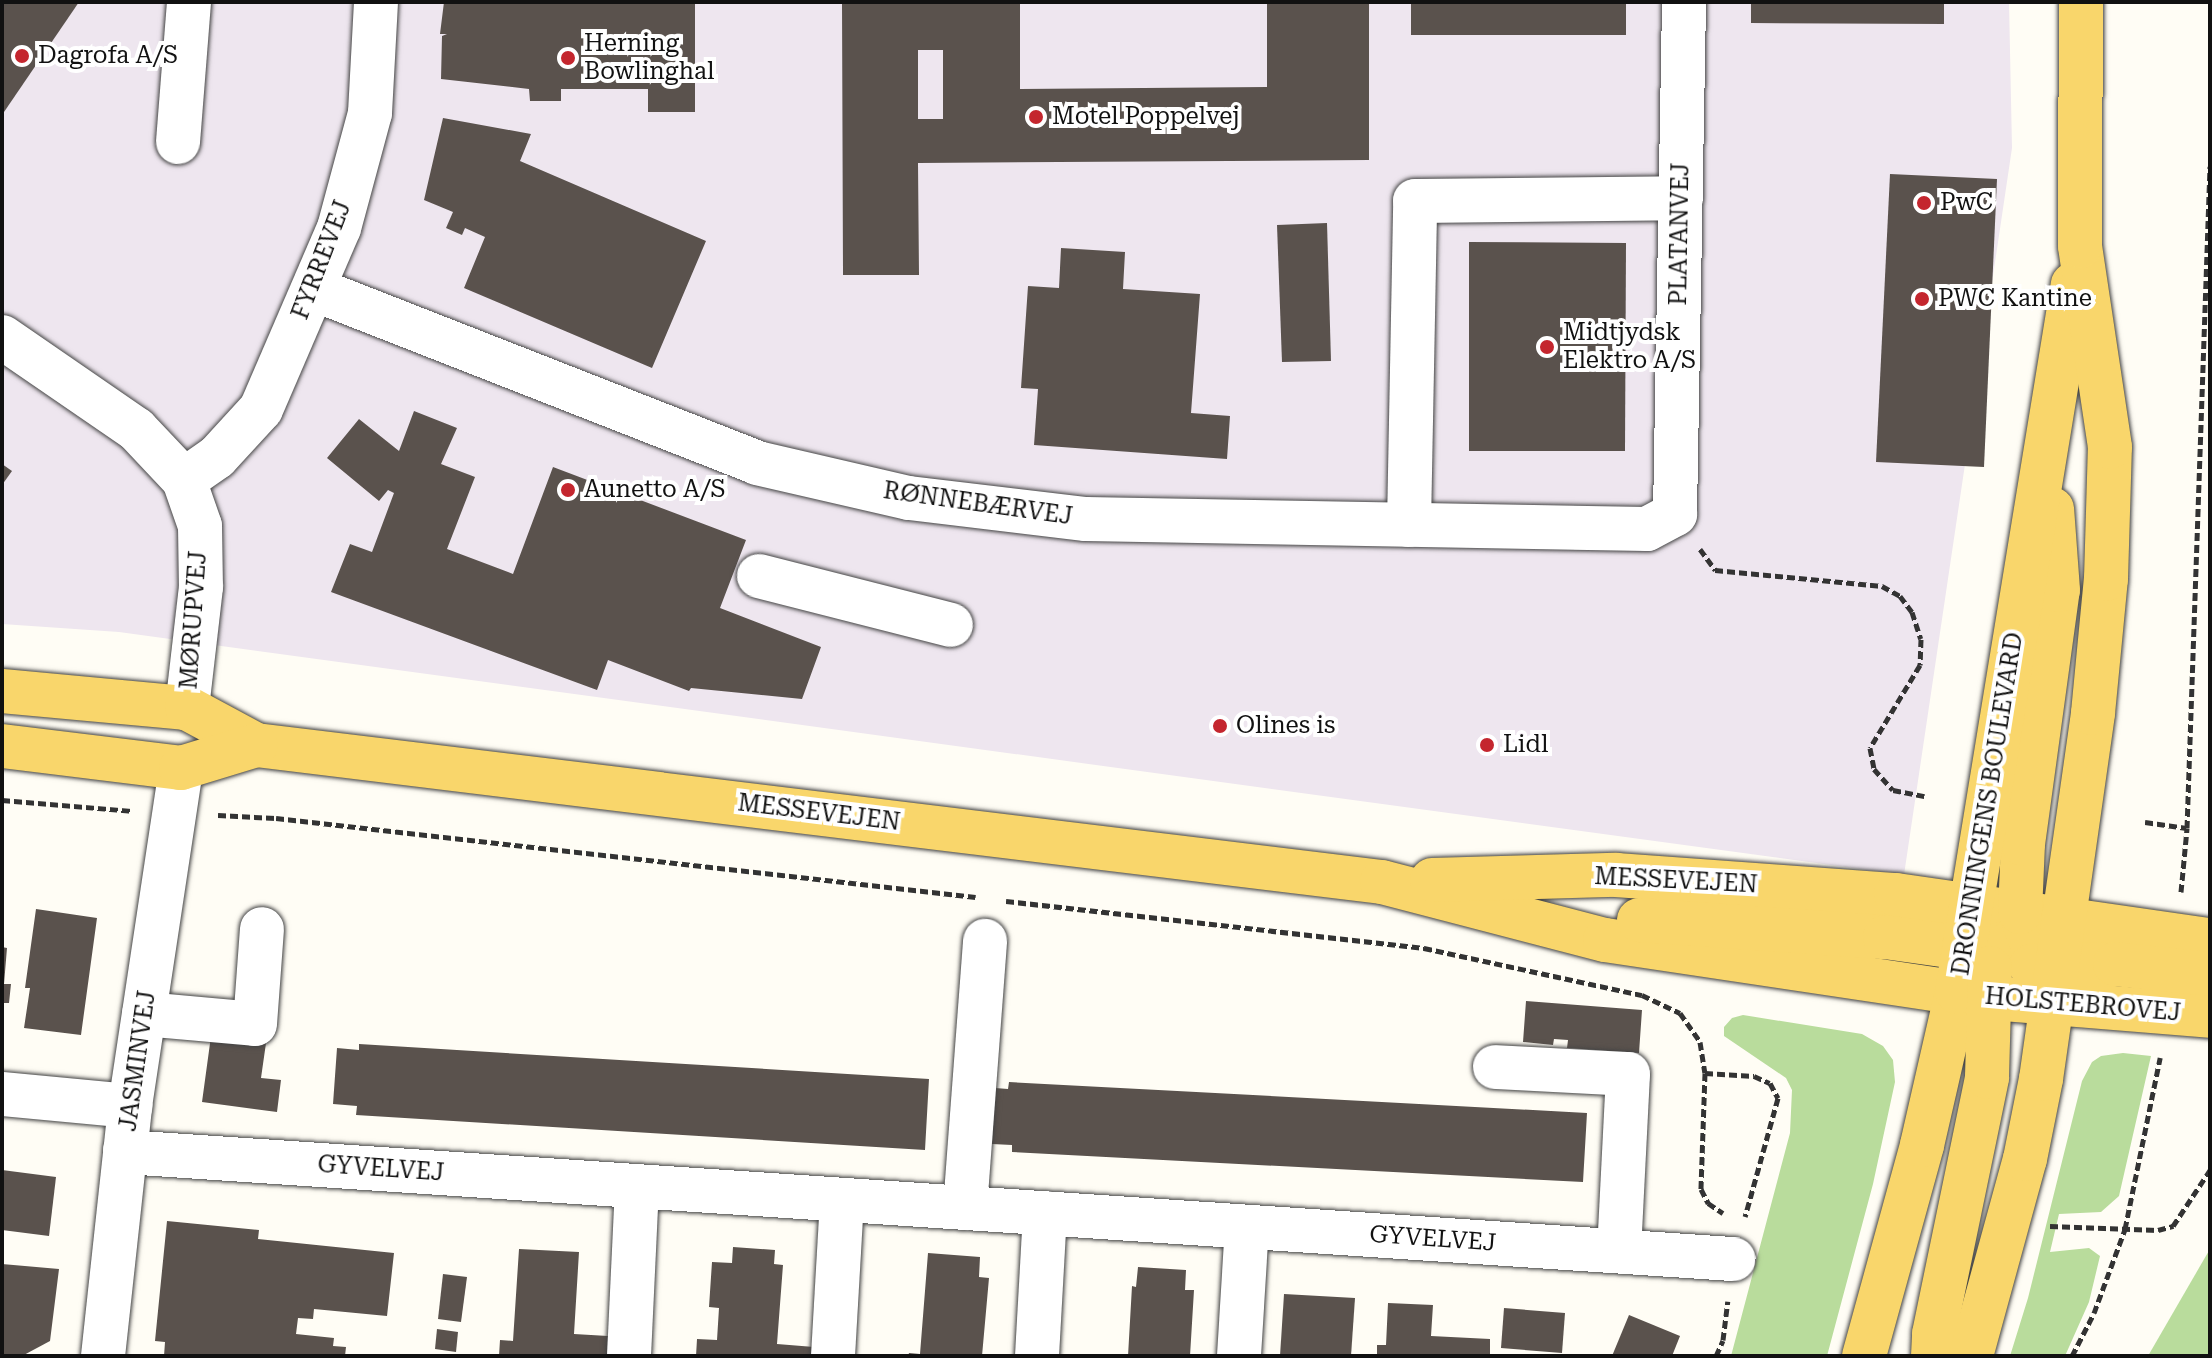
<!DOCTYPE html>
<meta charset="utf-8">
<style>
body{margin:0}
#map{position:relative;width:2212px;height:1358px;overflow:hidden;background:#fffdf5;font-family:"Roboto Serif",serif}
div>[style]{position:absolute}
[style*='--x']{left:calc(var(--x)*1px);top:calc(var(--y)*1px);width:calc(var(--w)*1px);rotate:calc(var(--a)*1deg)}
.industrial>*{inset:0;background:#eee6ef}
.forest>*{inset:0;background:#b9dc9c}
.building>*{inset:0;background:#5a524d}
.path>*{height:5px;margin-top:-2.5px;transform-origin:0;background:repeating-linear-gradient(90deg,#333 0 8px,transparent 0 12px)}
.roads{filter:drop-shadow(0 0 2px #444) drop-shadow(0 0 2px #444)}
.minor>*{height:44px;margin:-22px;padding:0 22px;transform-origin:22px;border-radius:22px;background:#fff}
.major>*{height:44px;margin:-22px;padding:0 22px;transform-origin:22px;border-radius:22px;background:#f9d66b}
.dots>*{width:22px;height:22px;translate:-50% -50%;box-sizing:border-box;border:4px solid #fff;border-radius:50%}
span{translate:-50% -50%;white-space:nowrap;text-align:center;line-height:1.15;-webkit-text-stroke:8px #fff;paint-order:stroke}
.poi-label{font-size:24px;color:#111}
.left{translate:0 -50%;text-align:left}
.street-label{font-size:24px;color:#111}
.frame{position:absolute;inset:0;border:4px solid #111;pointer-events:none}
</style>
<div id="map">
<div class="industrial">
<i style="clip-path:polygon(2px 2px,2009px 2px,2012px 148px,1904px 875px,119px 632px,2px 624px)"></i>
</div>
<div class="forest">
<i style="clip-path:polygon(1743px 1015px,1862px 1034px,1883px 1046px,1893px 1060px,1895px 1082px,1873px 1184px,1827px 1356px,1731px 1356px,1790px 1133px,1792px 1090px,1786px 1078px,1724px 1036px,1724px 1027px,1732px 1018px)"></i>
<i style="clip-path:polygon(2123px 1053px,2151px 1056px,2119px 1196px,2101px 1212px,2059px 1214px,2050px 1252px,2089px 1248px,2100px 1256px,2089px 1302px,2065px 1356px,2010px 1356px,2028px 1298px,2082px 1081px,2092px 1062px,2101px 1056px)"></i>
<i style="clip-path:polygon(2210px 1249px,2210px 1356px,2148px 1356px,2203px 1261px)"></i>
</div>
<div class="building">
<i style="clip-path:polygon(2px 2px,79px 2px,4px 112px,2px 111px)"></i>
<i style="clip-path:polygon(444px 2px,695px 2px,695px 112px,648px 112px,648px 89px,561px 89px,561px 101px,530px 101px,529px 89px,441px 79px,442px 36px,447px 34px,440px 34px)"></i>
<i style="clip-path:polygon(evenodd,842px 2px,1020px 2px,1020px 89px,1267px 87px,1267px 2px,1369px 2px,1369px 160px,918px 163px,919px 275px,843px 275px,842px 2px,918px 50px,943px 50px,943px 119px,918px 119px,918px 50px)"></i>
<i style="clip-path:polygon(1411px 2px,1626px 2px,1626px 35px,1411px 35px)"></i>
<i style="clip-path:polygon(1751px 2px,1944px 2px,1944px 24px,1751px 23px)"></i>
<i style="clip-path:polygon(443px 118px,531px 134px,520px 161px,706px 241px,652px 368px,464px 288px,485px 237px,465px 228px,462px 235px,446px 228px,453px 212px,424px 200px)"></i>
<i style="clip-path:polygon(1890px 174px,1997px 179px,1984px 467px,1876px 462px)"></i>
<i style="clip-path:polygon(1327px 223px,1331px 361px,1282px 362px,1277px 225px)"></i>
<i style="clip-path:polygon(1469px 242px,1626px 243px,1625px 451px,1469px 451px)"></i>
<i style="clip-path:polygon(1061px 248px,1125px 252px,1123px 289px,1200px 294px,1191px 413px,1230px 416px,1227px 459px,1034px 445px,1038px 389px,1021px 388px,1028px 286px,1059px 288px)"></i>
<i style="clip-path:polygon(414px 411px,457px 428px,441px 464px,475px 477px,447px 549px,513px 574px,553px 467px,746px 540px,720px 608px,821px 647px,802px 699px,691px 688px,689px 691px,608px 660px,597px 690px,331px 592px,350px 544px,372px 552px,394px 493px,388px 490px,379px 501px,327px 458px,359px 419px,399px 451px)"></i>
<i style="clip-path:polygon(2px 464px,12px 471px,2px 485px)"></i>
<i style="clip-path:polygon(36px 909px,97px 918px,81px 1035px,24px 1028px,30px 988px,25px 988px)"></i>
<i style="clip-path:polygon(2px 947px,7px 948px,4px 984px,11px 984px,9px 1003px,2px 1003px)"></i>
<i style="clip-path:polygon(1526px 1001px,1642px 1010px,1639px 1053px,1567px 1048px,1568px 1040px,1554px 1039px,1553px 1045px,1523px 1042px)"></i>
<i style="clip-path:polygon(211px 1036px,266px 1043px,261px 1078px,281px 1080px,277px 1112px,202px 1102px)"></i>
<i style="clip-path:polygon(359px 1044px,929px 1079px,925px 1150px,356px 1115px,357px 1106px,333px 1104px,337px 1048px,359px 1050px)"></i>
<i style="clip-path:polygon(1009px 1082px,1587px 1113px,1583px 1182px,1012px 1152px,1012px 1145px,992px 1144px,995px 1088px,1008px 1089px)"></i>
<i style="clip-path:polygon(2px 1170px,56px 1177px,49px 1236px,2px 1230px)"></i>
<i style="clip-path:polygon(167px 1221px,259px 1230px,258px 1239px,394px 1253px,387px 1316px,314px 1309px,313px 1319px,298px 1318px,296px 1334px,334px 1338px,333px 1346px,346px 1347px,345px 1356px,164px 1356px,165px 1342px,155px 1341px)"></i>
<i style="clip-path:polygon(733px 1247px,775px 1250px,774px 1264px,783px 1265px,777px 1344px,814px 1347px,814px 1356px,696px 1356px,697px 1339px,717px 1340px,719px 1308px,709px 1307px,712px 1262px,732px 1263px)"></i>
<i style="clip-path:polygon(519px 1249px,579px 1252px,574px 1334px,608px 1336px,607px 1355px,499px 1356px,500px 1340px,513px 1341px)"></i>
<i style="clip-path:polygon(928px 1253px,980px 1257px,979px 1277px,989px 1278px,982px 1356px,908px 1356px,909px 1353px,920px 1354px)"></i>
<i style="clip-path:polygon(2px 1264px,59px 1269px,50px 1341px,22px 1356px,2px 1356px)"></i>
<i style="clip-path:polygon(1138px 1267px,1186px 1270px,1185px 1290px,1194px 1290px,1190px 1356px,1128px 1356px,1132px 1286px,1136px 1287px)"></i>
<i style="clip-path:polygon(443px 1274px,467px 1277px,461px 1322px,438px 1319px)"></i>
<i style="clip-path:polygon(1284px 1294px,1355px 1298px,1351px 1356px,1280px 1356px)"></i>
<i style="clip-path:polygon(1388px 1303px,1433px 1305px,1431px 1336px,1490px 1339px,1490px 1356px,1377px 1356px,1377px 1345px,1386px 1345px)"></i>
<i style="clip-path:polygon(1504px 1308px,1565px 1313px,1562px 1353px,1501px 1348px)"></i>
<i style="clip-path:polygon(1629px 1315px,1680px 1336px,1672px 1356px,1612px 1356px)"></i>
<i style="clip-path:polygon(437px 1329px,458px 1332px,456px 1352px,435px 1349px)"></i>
</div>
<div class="path">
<i style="--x:1700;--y:549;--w:26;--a:54"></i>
<i style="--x:1715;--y:570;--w:168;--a:5.5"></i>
<i style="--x:1882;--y:586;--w:21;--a:29"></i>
<i style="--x:1900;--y:596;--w:20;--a:53"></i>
<i style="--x:1912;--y:612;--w:28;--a:72"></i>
<i style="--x:1921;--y:639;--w:26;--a:92"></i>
<i style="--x:1920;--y:665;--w:97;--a:121.1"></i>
<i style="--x:1870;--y:748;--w:21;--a:79"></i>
<i style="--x:1874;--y:769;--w:28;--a:48"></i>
<i style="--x:1893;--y:790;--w:32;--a:11"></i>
<i style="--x:2;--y:800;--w:130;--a:4.8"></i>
<i style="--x:218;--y:815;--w:58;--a:3"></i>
<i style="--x:276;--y:818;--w:704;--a:6.44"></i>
<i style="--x:2145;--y:822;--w:42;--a:8.1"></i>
<i style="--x:2181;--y:892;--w:64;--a:-84.6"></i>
<i style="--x:2187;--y:828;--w:662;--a:-88.01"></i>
<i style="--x:1006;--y:901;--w:421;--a:6.4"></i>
<i style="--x:1424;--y:948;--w:223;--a:12.2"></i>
<i style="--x:1642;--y:995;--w:42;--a:25.3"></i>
<i style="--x:1680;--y:1013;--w:35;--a:55"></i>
<i style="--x:1700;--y:1042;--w:31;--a:81"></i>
<i style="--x:1705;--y:1073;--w:116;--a:92"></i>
<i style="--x:1701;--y:1189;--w:16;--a:63"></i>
<i style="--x:1708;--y:1203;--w:18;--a:34"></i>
<i style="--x:1705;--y:1073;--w:49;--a:3.5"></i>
<i style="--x:1754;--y:1076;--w:17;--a:24"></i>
<i style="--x:1770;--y:1083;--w:17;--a:62"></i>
<i style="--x:1778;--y:1098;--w:123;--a:105.5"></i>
<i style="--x:2050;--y:1226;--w:108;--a:2.1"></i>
<i style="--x:2158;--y:1230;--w:16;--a:-15"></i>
<i style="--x:2173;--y:1226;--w:67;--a:-56.5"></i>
<i style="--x:1716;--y:1356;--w:17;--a:-66"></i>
<i style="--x:1723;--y:1340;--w:39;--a:-83"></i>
<i style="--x:2072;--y:1356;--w:48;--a:-62.9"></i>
<i style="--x:2094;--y:1313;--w:90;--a:-69.7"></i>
<i style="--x:2125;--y:1229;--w:175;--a:-78.4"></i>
</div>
<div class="roads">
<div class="minor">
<i style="--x:178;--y:142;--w:140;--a:-85.5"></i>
<i style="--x:314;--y:289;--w:476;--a:21.4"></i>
<i style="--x:757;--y:463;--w:156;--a:13"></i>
<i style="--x:909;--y:498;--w:178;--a:6.8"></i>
<i style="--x:1086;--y:519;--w:561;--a:1.02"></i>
<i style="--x:1647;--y:529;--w:32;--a:-28"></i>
<i style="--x:1675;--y:514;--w:512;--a:-88.99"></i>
<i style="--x:2;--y:337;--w:163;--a:34.5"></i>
<i style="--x:136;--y:429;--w:70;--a:46.7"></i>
<i style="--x:184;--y:480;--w:49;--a:70.8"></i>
<i style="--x:200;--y:526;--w:61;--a:89.1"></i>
<i style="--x:201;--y:587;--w:122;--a:96.6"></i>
<i style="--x:184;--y:480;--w:40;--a:-34.9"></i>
<i style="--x:217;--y:457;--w:65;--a:-47.5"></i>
<i style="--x:261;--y:409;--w:197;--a:-66.7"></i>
<i style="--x:339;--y:228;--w:119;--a:-74.9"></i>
<i style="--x:370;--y:113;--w:111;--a:-86.9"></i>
<i style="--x:1409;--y:525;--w:324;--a:-88.9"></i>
<i style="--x:1415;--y:201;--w:266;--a:-0.6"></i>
<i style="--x:759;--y:576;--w:198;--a:14.3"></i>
<i style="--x:144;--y:1014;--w:111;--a:5.1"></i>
<i style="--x:255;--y:1024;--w:95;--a:-85.8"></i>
<i style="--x:1495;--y:1067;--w:133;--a:3"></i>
<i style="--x:1628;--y:1074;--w:177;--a:92.9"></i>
<i style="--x:2;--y:1094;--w:129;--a:5.4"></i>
<i style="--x:125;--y:1152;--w:1612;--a:3.81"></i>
<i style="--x:965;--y:1208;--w:268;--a:-85.7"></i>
<i style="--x:103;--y:1356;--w:251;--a:-83.8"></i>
<i style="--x:130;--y:1106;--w:342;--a:-81.4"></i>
<i style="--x:629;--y:1356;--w:170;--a:-87.3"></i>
<i style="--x:833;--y:1356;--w:156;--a:-86.7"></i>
<i style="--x:1037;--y:1356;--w:143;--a:-86.8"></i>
<i style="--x:1239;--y:1356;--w:129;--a:-86.5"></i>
</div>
<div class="major">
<i style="--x:2;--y:691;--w:186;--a:5.3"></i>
<i style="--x:187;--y:708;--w:78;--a:28.2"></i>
<i style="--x:256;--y:745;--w:1134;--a:6.94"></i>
<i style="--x:1382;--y:882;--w:230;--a:14.6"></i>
<i style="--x:1605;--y:940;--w:391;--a:8.5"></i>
<i style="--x:1992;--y:998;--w:219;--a:4.7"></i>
<i style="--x:2;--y:746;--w:180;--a:7"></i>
<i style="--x:181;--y:768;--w:78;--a:-17"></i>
<i style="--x:1432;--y:880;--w:184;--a:-1.6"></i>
<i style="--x:1616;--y:875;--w:281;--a:4.1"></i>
<i style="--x:1896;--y:895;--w:317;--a:8.2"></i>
<i style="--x:1639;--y:920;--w:247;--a:4"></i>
<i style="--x:1885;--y:937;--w:79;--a:8"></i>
<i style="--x:1963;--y:948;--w:46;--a:-5"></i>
<i style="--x:2009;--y:944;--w:51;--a:-24.1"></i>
<i style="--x:2030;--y:939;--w:29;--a:-110"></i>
<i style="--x:2020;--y:912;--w:68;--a:-87.5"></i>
<i style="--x:2023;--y:844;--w:256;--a:-82.2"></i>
<i style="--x:2058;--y:590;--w:81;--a:-94.2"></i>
<i style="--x:2031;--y:966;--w:84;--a:-1.4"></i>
<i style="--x:2115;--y:964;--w:96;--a:6"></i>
<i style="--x:1864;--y:1356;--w:219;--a:-74.6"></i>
<i style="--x:1922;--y:1145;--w:157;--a:-77.1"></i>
<i style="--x:1957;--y:992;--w:717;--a:-80.7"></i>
<i style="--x:1933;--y:1356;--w:22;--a:-87"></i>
<i style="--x:1934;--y:1334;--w:262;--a:-78.3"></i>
<i style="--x:1987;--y:1077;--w:109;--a:-88.4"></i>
<i style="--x:1971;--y:1356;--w:204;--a:-74.7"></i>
<i style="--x:2025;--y:1159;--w:82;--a:-78.7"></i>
<i style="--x:2041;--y:1079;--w:370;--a:-81.9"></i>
<i style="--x:2093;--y:713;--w:135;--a:-84.5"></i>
<i style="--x:2106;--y:579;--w:132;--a:-88.3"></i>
<i style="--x:2110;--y:447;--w:203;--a:-98.5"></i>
<i style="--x:2080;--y:246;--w:244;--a:-89.8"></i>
</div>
</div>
<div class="dots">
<i style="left:22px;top:56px;background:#c4262e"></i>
<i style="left:568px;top:58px;background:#c4262e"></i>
<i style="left:1036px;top:117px;background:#c4262e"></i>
<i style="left:1924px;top:203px;background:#c4262e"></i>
<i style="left:1922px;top:299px;background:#c4262e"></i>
<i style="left:1547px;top:347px;background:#c4262e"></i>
<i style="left:568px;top:490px;background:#c4262e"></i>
<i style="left:1220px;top:726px;background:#c4262e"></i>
<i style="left:1487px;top:745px;background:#c4262e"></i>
</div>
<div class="poi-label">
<span class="left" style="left:584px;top:58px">Herning<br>Bowlinghal</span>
<span class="left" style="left:38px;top:56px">Dagrofa A/S</span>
<span class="left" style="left:1052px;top:117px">Motel Poppelvej</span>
<span class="left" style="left:1940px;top:203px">PwC</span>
<span class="left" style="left:1938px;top:299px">PWC Kantine</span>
<span class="left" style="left:1563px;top:347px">Midtjydsk<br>Elektro A/S</span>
<span class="left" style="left:584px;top:490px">Aunetto A/S</span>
<span class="left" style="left:1236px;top:726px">Olines is</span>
<span class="left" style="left:1503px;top:745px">Lidl</span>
</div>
<div class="street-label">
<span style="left:1680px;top:234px;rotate:-89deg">PLATANVEJ</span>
<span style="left:322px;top:260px;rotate:-69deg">FYRREVEJ</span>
<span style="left:978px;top:504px;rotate:8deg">RØNNEBÆRVEJ</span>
<span style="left:194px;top:620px;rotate:-86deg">MØRUPVEJ</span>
<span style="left:1988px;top:804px;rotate:-81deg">DRONNINGENS BOULEVARD</span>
<span style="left:819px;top:813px;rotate:7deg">MESSEVEJEN</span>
<span style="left:1676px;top:881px;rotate:3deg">MESSEVEJEN</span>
<span style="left:2083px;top:1005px;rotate:5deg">HOLSTEBROVEJ</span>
<span style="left:138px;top:1061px;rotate:-82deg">JASMINVEJ</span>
<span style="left:381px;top:1169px;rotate:4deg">GYVELVEJ</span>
<span style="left:1433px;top:1239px;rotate:4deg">GYVELVEJ</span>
</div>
<div class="frame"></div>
</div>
